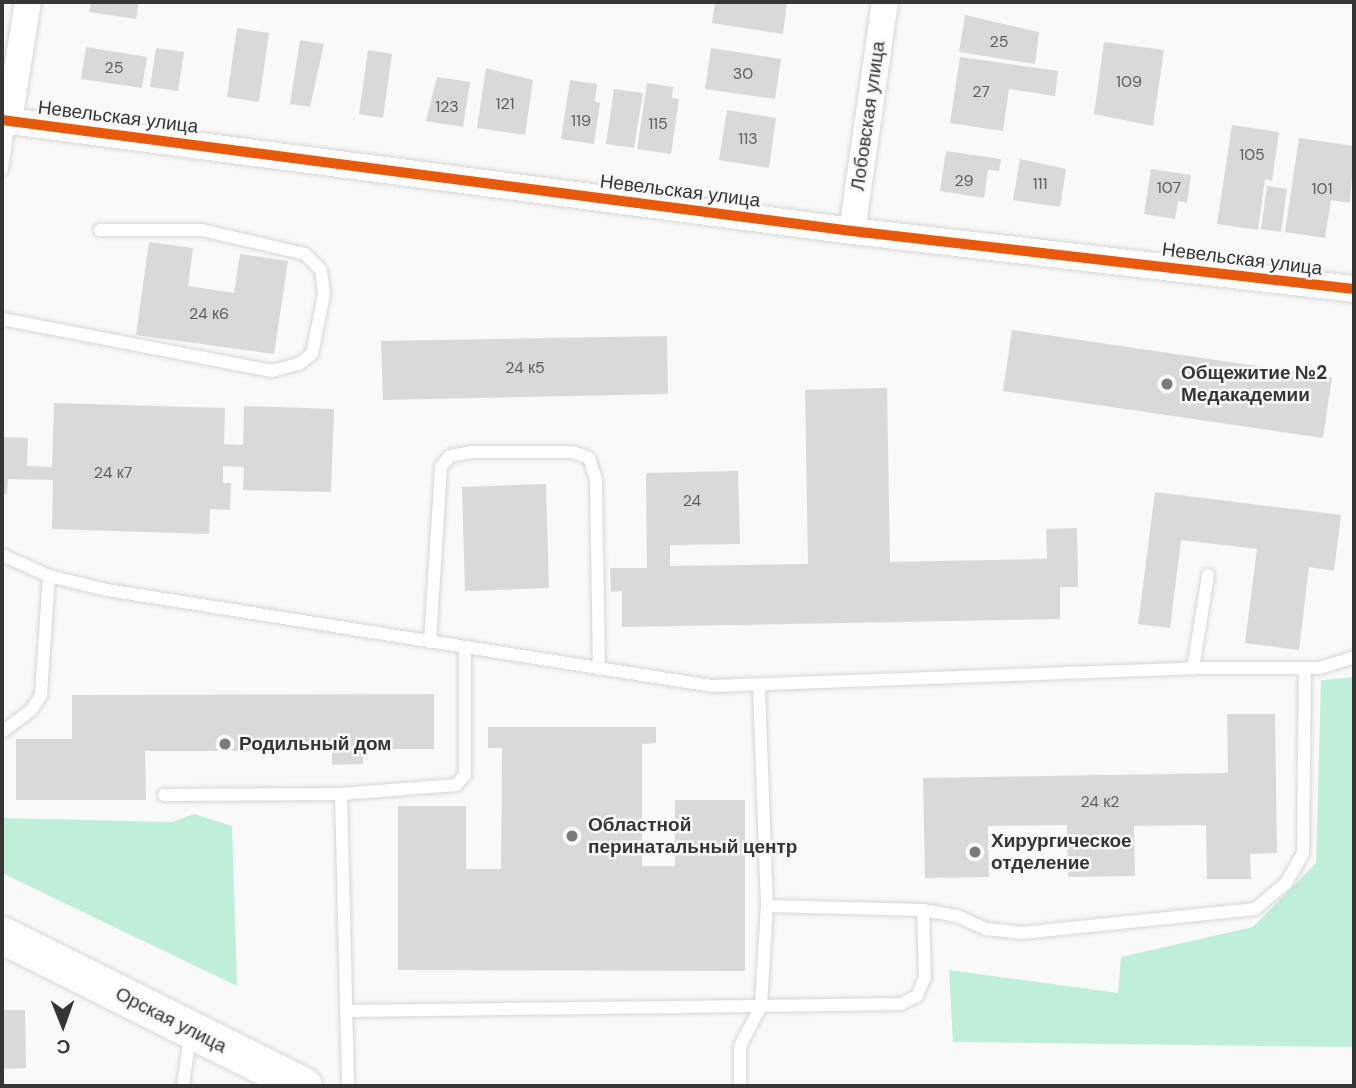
<!DOCTYPE html>
<meta charset="utf-8">
<style>
body{margin:0}
#map{position:relative;width:1356px;height:1088px;overflow:hidden;background:#f9f9f9;font-family:"DM Sans",sans-serif}
div>[style]{position:absolute}
[style*='--x']{left:calc(var(--x)*1px);top:calc(var(--y)*1px);width:calc(var(--w)*1px);rotate:calc(var(--a)*1deg)}
.green>*{inset:0;background:#bfefd8}
.building>*{inset:0;background:#d9d9d9}
.roads{filter:drop-shadow(0 0 2px #d6d6d6) drop-shadow(0 0 2px #d6d6d6)}
.service>*{height:12px;margin:-6px;padding:0 6px;transform-origin:6px;border-radius:6px;background:#fefefe}
.minor>*{height:26px;margin:-13px;padding:0 13px;transform-origin:13px;border-radius:13px;background:#fefefe}
.secondary>*{height:37px;margin:-18.5px;padding:0 18.5px;transform-origin:18.5px;border-radius:18.5px;background:#fefefe}
.cycleway>*{height:10px;margin:-5px;padding:0 5px;transform-origin:5px;border-radius:5px;background:#e8590c}
.dots>*{width:19px;height:19px;translate:-50% -50%;box-sizing:border-box;border:4px solid #f8f8fa;border-radius:50%}
span{translate:-50% -50%;white-space:nowrap;text-align:center;line-height:1.15;-webkit-text-stroke:5px #f8f8fa;paint-order:stroke}
.number-label{font-size:16px;color:#5e5e5e}
.number-label span{-webkit-text-stroke-width:0}
.street-label{font-size:19px;color:#353535}
.poi-label{font-size:19px;color:#353535;font-weight:700}
.left{translate:0 -50%;text-align:left}
.frame{position:absolute;inset:0;border:4px solid #353535;pointer-events:none}
.north{position:absolute;left:28px;top:990px;width:70px;height:70px;-webkit-text-stroke:5px #f8f8fa;paint-order:stroke;rotate:179deg;font-size:19px;font-weight:700;line-height:28px;text-align:center;color:#353535}
.north::after{content:'';display:block;margin:auto;width:24px;height:32px;background:#353535;clip-path:polygon(50% 0,100% 100%,50% 72%,0 100%)}
</style>
<div id="map">
<div class="green">
<i style="clip-path:polygon(1354px 677px,1354px 1047px,953px 1042px,949px 970px,1118px 993px,1121px 957px,1253px 927px,1316px 863px,1321px 680px)"></i>
<i style="clip-path:polygon(194px 814px,232px 826px,237px 986px,2px 873px,2px 818px,172px 822px)"></i>
</div>
<div class="building">
<i style="clip-path:polygon(91px 2px,139px 2px,136px 19px,89px 12px)"></i>
<i style="clip-path:polygon(715px 2px,787px 2px,783px 34px,712px 23px)"></i>
<i style="clip-path:polygon(965px 15px,1039px 32px,1035px 64px,959px 52px)"></i>
<i style="clip-path:polygon(237px 28px,269px 33px,259px 102px,227px 97px)"></i>
<i style="clip-path:polygon(300px 40px,324px 44px,310px 107px,290px 104px)"></i>
<i style="clip-path:polygon(1104px 42px,1164px 50px,1153px 126px,1094px 114px)"></i>
<i style="clip-path:polygon(86px 47px,147px 57px,142px 88px,81px 79px)"></i>
<i style="clip-path:polygon(156px 48px,184px 52px,178px 91px,150px 87px)"></i>
<i style="clip-path:polygon(711px 48px,781px 59px,775px 99px,705px 89px)"></i>
<i style="clip-path:polygon(368px 50px,392px 54px,383px 118px,359px 114px)"></i>
<i style="clip-path:polygon(960px 57px,1058px 71px,1055px 96px,1009px 89px,1003px 131px,950px 123px)"></i>
<i style="clip-path:polygon(486px 68px,533px 80px,525px 135px,477px 128px)"></i>
<i style="clip-path:polygon(437px 77px,470px 82px,463px 127px,426px 121px)"></i>
<i style="clip-path:polygon(570px 80px,597px 84px,595px 102px,600px 103px,594px 144px,561px 139px)"></i>
<i style="clip-path:polygon(647px 83px,673px 87px,672px 98px,679px 99px,671px 154px,637px 149px)"></i>
<i style="clip-path:polygon(614px 89px,643px 93px,634px 148px,606px 144px)"></i>
<i style="clip-path:polygon(727px 110px,776px 118px,769px 168px,719px 160px)"></i>
<i style="clip-path:polygon(1232px 125px,1279px 132px,1272px 181px,1265px 179px,1258px 230px,1217px 224px)"></i>
<i style="clip-path:polygon(1299px 138px,1354px 146px,1350px 203px,1331px 200px,1325px 238px,1285px 232px)"></i>
<i style="clip-path:polygon(946px 151px,1001px 159px,999px 171px,988px 170px,984px 198px,940px 191px)"></i>
<i style="clip-path:polygon(1020px 159px,1066px 169px,1060px 207px,1013px 200px)"></i>
<i style="clip-path:polygon(1151px 169px,1191px 175px,1187px 203px,1178px 201px,1175px 219px,1144px 214px)"></i>
<i style="clip-path:polygon(1267px 186px,1287px 189px,1281px 232px,1261px 229px)"></i>
<i style="clip-path:polygon(149px 242px,193px 248px,188px 286px,234px 293px,240px 254px,288px 261px,274px 354px,136px 335px)"></i>
<i style="clip-path:polygon(1012px 330px,1332px 377px,1323px 438px,1003px 391px)"></i>
<i style="clip-path:polygon(667px 336px,668px 394px,383px 400px,381px 341px)"></i>
<i style="clip-path:polygon(887px 388px,890px 562px,1047px 559px,1046px 529px,1077px 528px,1078px 587px,1060px 587px,1060px 619px,622px 627px,622px 591px,611px 592px,610px 568px,647px 568px,646px 473px,738px 471px,740px 544px,670px 545px,670px 566px,808px 564px,805px 390px)"></i>
<i style="clip-path:polygon(54px 403px,225px 408px,224px 444px,243px 445px,244px 406px,334px 409px,331px 492px,243px 490px,244px 467px,223px 466px,223px 483px,231px 483px,230px 510px,210px 509px,209px 534px,52px 529px,53px 480px,8px 479px,7px 494px,2px 494px,2px 437px,28px 438px,27px 466px,52px 467px)"></i>
<i style="clip-path:polygon(546px 484px,549px 588px,465px 591px,462px 487px)"></i>
<i style="clip-path:polygon(1155px 492px,1341px 515px,1334px 571px,1309px 567px,1299px 650px,1245px 643px,1257px 549px,1181px 540px,1170px 628px,1138px 624px)"></i>
<i style="clip-path:polygon(434px 694px,434px 749px,363px 749px,363px 764px,332px 765px,332px 751px,145px 751px,146px 800px,16px 800px,16px 739px,72px 739px,72px 695px)"></i>
<i style="clip-path:polygon(1227px 714px,1275px 714px,1277px 853px,1250px 854px,1251px 879px,1207px 879px,1206px 825px,1134px 826px,1135px 876px,1068px 877px,1067px 825px,988px 826px,989px 877px,925px 878px,923px 778px,1228px 773px)"></i>
<i style="clip-path:polygon(488px 727px,656px 727px,656px 743px,642px 744px,642px 866px,675px 866px,675px 800px,745px 800px,745px 971px,398px 970px,398px 806px,466px 806px,466px 869px,501px 869px,502px 748px,488px 748px)"></i>
<i style="clip-path:polygon(2px 1010px,25px 1010px,26px 1068px,2px 1069px)"></i>
</div>
<div class="roads">
<div class="service">
<i style="--x:2;--y:169;--w:49;--a:-81.9"></i>
<i style="--x:2;--y:319;--w:275;--a:10.9"></i>
<i style="--x:272;--y:371;--w:28;--a:-15"></i>
<i style="--x:299;--y:364;--w:16;--a:-38"></i>
<i style="--x:312;--y:354;--w:61;--a:-78.7"></i>
<i style="--x:324;--y:294;--w:24;--a:-97"></i>
<i style="--x:321;--y:270;--w:23;--a:-135"></i>
<i style="--x:305;--y:254;--w:106;--a:-166.9"></i>
<i style="--x:202;--y:230;--w:102;--a:180"></i>
<i style="--x:2;--y:555;--w:51;--a:24.1"></i>
<i style="--x:49;--y:576;--w:60;--a:13.6"></i>
<i style="--x:107;--y:590;--w:613;--a:9.02"></i>
<i style="--x:712;--y:686;--w:481;--a:-2.1"></i>
<i style="--x:1193;--y:668;--w:126;--a:0"></i>
<i style="--x:1319;--y:668;--w:37;--a:-17"></i>
<i style="--x:430;--y:642;--w:175;--a:-86.4"></i>
<i style="--x:441;--y:467;--w:14;--a:-51"></i>
<i style="--x:450;--y:456;--w:22;--a:-10"></i>
<i style="--x:472;--y:452;--w:100;--a:0"></i>
<i style="--x:572;--y:452;--w:18;--a:19"></i>
<i style="--x:589;--y:458;--w:23;--a:72"></i>
<i style="--x:596;--y:480;--w:189;--a:89.1"></i>
<i style="--x:1193;--y:668;--w:94;--a:-80.8"></i>
<i style="--x:2;--y:732;--w:38;--a:-37"></i>
<i style="--x:32;--y:709;--w:17;--a:-57"></i>
<i style="--x:41;--y:695;--w:119;--a:-86.2"></i>
<i style="--x:341;--y:794;--w:292;--a:88.6"></i>
<i style="--x:164;--y:795;--w:177;--a:-0.3"></i>
<i style="--x:341;--y:794;--w:115;--a:-4.5"></i>
<i style="--x:456;--y:785;--w:13;--a:-48"></i>
<i style="--x:465;--y:775;--w:127;--a:-90"></i>
<i style="--x:767;--y:906;--w:156;--a:1.5"></i>
<i style="--x:923;--y:910;--w:35;--a:10"></i>
<i style="--x:957;--y:916;--w:32;--a:24"></i>
<i style="--x:986;--y:929;--w:36;--a:6"></i>
<i style="--x:1022;--y:933;--w:234;--a:-5.9"></i>
<i style="--x:1255;--y:909;--w:40;--a:-40"></i>
<i style="--x:1286;--y:883;--w:34;--a:-60"></i>
<i style="--x:1303;--y:854;--w:186;--a:-89.4"></i>
<i style="--x:347;--y:1011;--w:554;--a:-0.72"></i>
<i style="--x:901;--y:1004;--w:18;--a:-27"></i>
<i style="--x:917;--y:996;--w:21;--a:-67"></i>
<i style="--x:925;--y:977;--w:67;--a:-91.7"></i>
<i style="--x:183;--y:1086;--w:51;--a:-82.2"></i>
<i style="--x:740;--y:1086;--w:40;--a:-90"></i>
<i style="--x:740;--y:1046;--w:45;--a:-62.3"></i>
<i style="--x:761;--y:1006;--w:100;--a:-86.6"></i>
<i style="--x:767;--y:906;--w:222;--a:-92.1"></i>
</div>
<div class="minor">
<i style="--x:2;--y:120;--w:857;--a:7.44"></i>
<i style="--x:852;--y:231;--w:505;--a:6.59"></i>
<i style="--x:9;--y:120;--w:120;--a:-80.9"></i>
<i style="--x:852;--y:231;--w:231;--a:-81.8"></i>
</div>
<div class="secondary">
<i style="--x:2;--y:935;--w:337;--a:26.6"></i>
</div>
</div>
<div class="cycleway">
<i style="--x:2;--y:120;--w:857;--a:7.44"></i>
<i style="--x:852;--y:231;--w:505;--a:6.59"></i>
</div>
<div class="dots">
<i style="left:1167px;top:384px;background:#7a7a7a"></i>
<i style="left:225px;top:744px;background:#7a7a7a"></i>
<i style="left:572px;top:836px;background:#7a7a7a"></i>
<i style="left:975px;top:852px;background:#7a7a7a"></i>
</div>
<div class="number-label">
<span style="left:999px;top:42px">25</span>
<span style="left:114px;top:68px">25</span>
<span style="left:743px;top:74px">30</span>
<span style="left:1129px;top:82px">109</span>
<span style="left:981px;top:92px">27</span>
<span style="left:505px;top:104px">121</span>
<span style="left:447px;top:107px">123</span>
<span style="left:581px;top:121px">119</span>
<span style="left:658px;top:124px">115</span>
<span style="left:748px;top:139px">113</span>
<span style="left:1252px;top:155px">105</span>
<span style="left:964px;top:181px">29</span>
<span style="left:1040px;top:184px">111</span>
<span style="left:1169px;top:188px">107</span>
<span style="left:1322px;top:189px">101</span>
<span style="left:209px;top:314px">24 к6</span>
<span style="left:525px;top:368px">24 к5</span>
<span style="left:113px;top:473px">24 к7</span>
<span style="left:692px;top:501px">24</span>
<span style="left:1100px;top:802px">24 к2</span>
</div>
<div class="street-label">
<span style="left:868px;top:116px;rotate:-82deg">Лобовская улица</span>
<span style="left:118px;top:117px;rotate:7deg">Невельская улица</span>
<span style="left:680px;top:191px;rotate:7deg">Невельская улица</span>
<span style="left:1242px;top:259px;rotate:7deg">Невельская улица</span>
<span style="left:171px;top:1020px;rotate:27deg">Орская улица</span>
</div>
<div class="poi-label">
<span class="left" style="left:1181px;top:384px">Общежитие №2<br>Медакадемии</span>
<span class="left" style="left:239px;top:744px">Родильный дом</span>
<span class="left" style="left:588px;top:836px">Областной<br>перинатальный центр</span>
<span class="left" style="left:991px;top:852px">Хирургическое<br>отделение</span>
</div>
<div class="frame"></div>
<div class="north">С</div>
</div>
